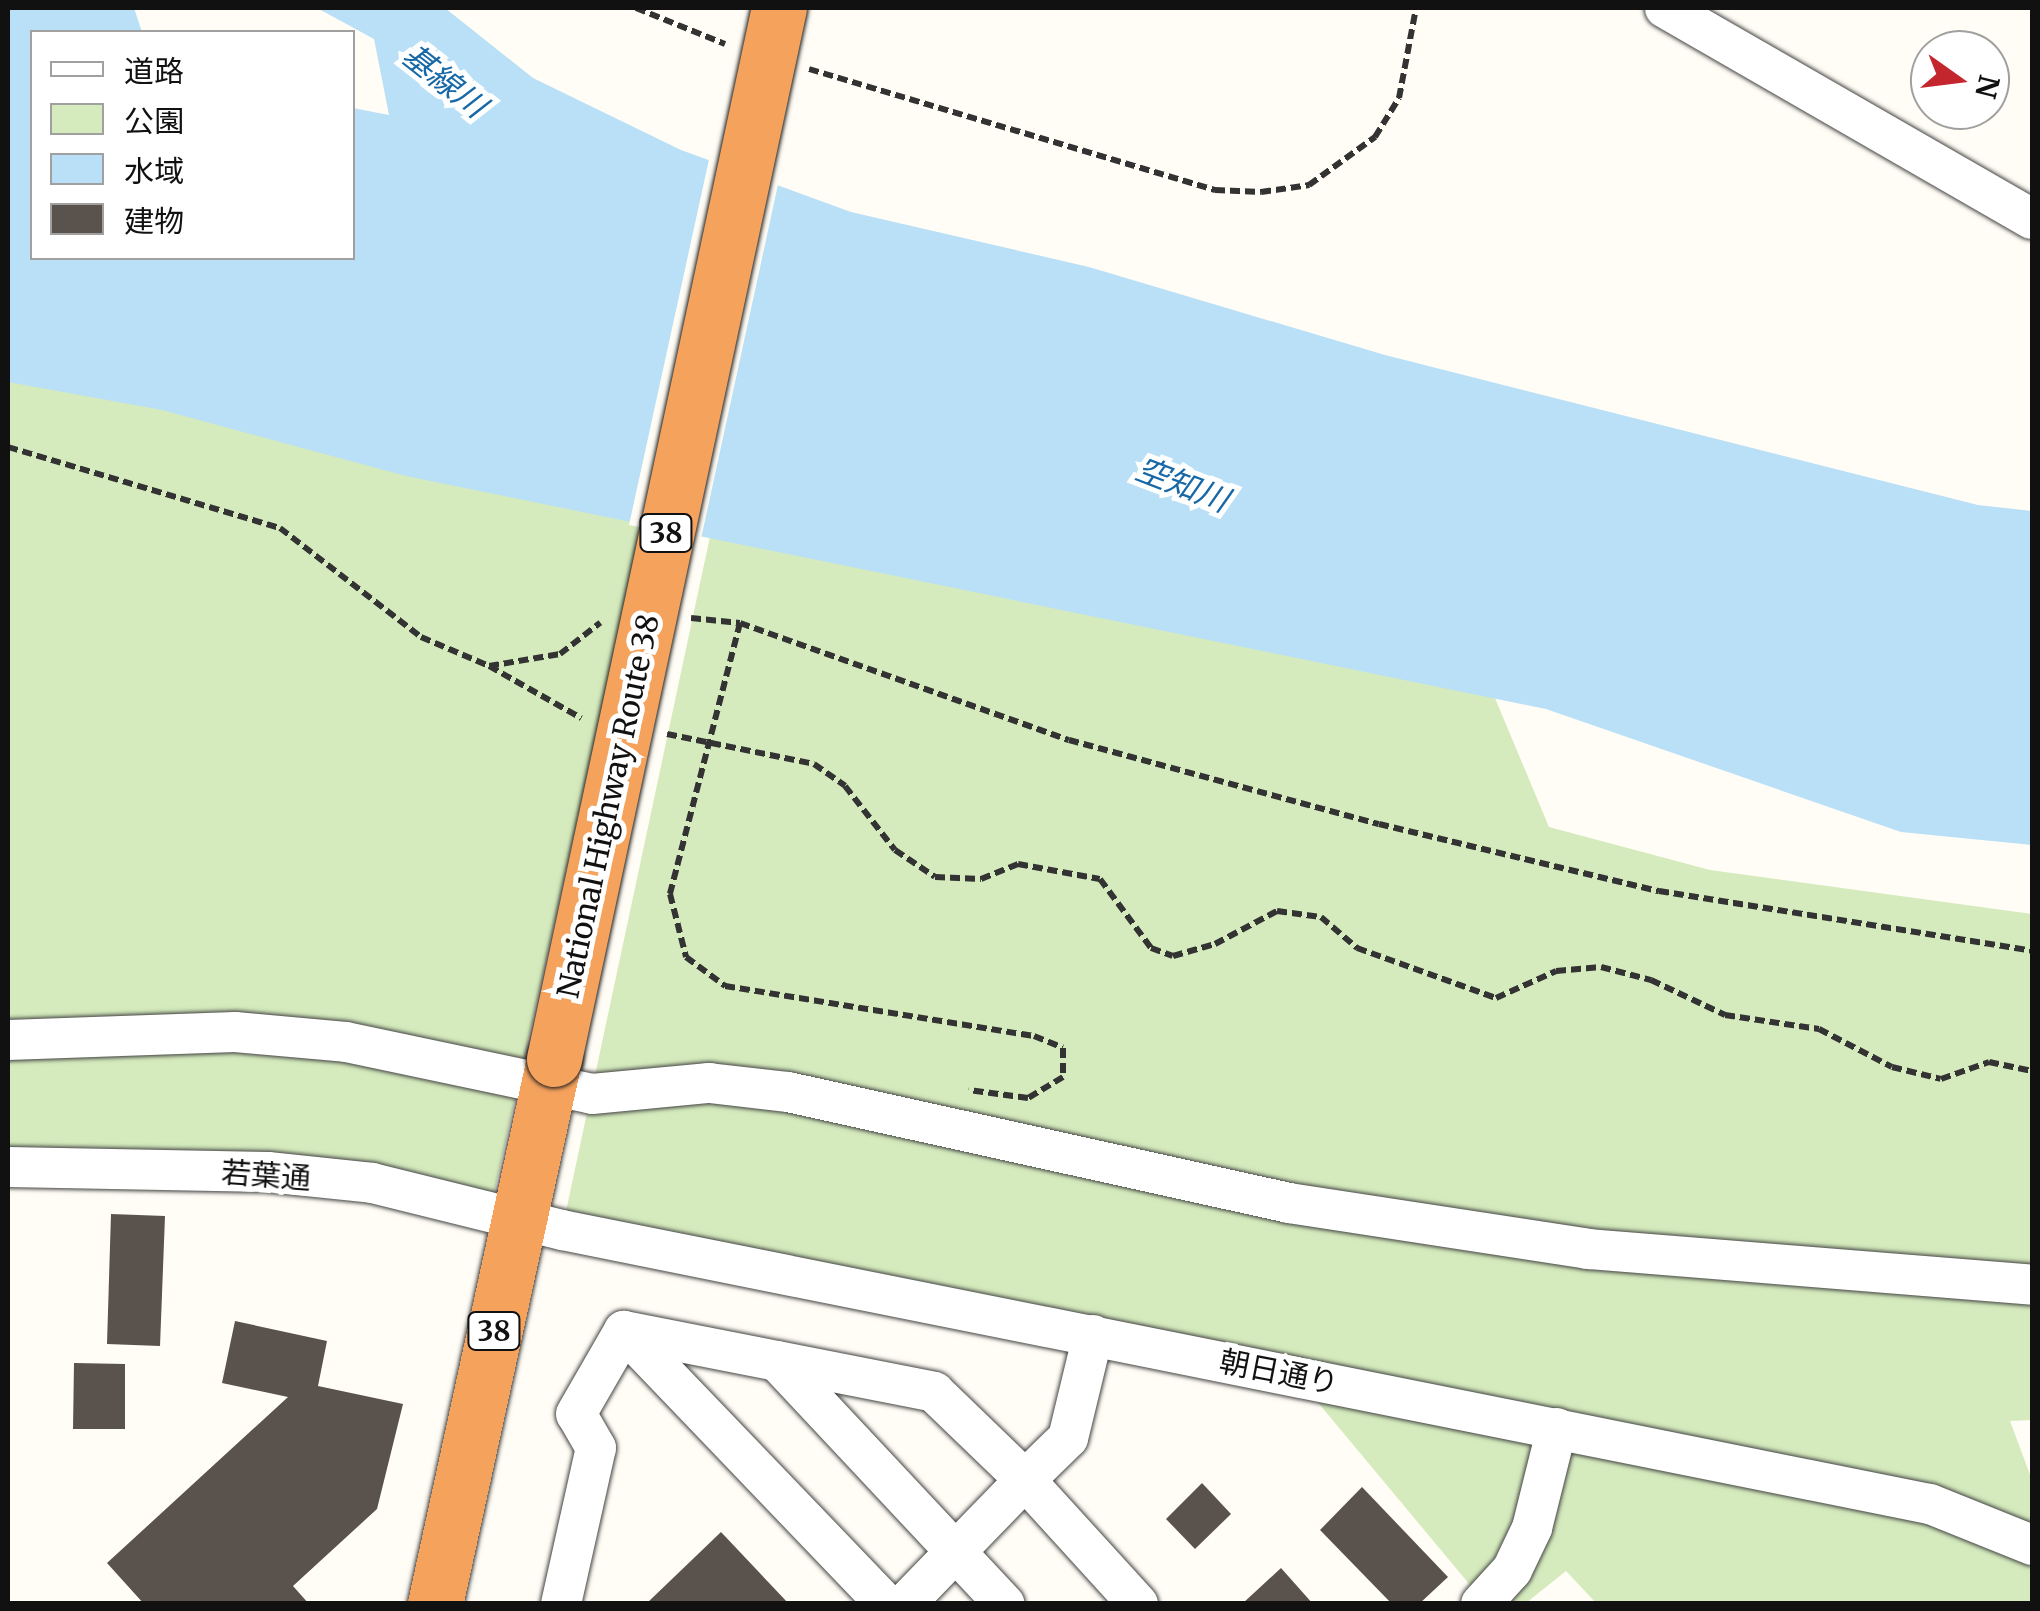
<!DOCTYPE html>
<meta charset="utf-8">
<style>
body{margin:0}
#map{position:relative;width:2040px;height:1611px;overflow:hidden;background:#fffdf5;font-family:Merriweather,"Noto Sans JP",serif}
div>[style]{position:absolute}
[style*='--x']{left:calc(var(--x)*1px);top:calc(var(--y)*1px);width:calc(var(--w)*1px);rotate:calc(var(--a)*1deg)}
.green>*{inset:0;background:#d5ebbd}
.water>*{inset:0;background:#b9e0f7}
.pier>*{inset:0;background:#fffdf5}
.building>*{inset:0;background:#5a524d}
.path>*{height:6px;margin-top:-3px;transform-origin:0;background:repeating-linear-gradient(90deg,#333 0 10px,transparent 0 15px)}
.roads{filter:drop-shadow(0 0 2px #444) drop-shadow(0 0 2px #444)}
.minor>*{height:40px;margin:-20px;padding:0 20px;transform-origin:20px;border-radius:20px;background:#fff}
.highway>*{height:55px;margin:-27.5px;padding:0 27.5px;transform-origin:27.5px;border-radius:27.5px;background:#f5a25d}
.bridges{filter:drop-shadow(0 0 2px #222) drop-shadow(0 0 2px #222)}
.highway-bridge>*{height:55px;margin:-27.5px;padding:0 27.5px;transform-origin:27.5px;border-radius:27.5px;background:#f5a25d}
span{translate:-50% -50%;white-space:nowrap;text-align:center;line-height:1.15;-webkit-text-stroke:10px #fff;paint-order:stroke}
.shield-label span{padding:2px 8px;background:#fff;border:2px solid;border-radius:8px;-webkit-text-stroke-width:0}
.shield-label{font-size:28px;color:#111;font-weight:700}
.street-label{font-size:30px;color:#111}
.water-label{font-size:32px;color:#1768a6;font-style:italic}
.frame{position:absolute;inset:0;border:10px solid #111;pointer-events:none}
.legend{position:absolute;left:30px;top:30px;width:325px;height:230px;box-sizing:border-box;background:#fff;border:2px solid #a0a0a0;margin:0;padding:12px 18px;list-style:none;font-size:30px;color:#111}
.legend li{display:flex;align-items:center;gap:20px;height:50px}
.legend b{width:50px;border:2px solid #a0a0a0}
.north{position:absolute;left:1910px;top:30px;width:100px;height:100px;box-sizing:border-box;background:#fff;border:2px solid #a0a0a0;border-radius:50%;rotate:104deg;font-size:28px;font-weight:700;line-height:40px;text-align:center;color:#111}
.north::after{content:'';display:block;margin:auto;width:35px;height:45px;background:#c4262e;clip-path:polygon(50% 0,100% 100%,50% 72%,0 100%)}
</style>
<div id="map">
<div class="green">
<i style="clip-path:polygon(8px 336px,651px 486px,490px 1212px,8px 1167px)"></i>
<i style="clip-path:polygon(718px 499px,1487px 679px,1549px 827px,1710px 870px,2032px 914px,2032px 1420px,2010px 1421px,2032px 1480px,2032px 1603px,1596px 1603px,1566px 1571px,1526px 1603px,1485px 1603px,1295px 1375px,562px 1230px)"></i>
</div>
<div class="water">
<i style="clip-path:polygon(8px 8px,134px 8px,142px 32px,32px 32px,32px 258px,352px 258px,353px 108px,389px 115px,374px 39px,317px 8px,445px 8px,533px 78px,681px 150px,851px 212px,1089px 267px,1385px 355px,1978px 505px,2032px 511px,2032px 845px,1901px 832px,1546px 709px,406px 476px,162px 410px,8px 382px)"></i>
</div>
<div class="pier">
<i style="clip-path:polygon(710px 155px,779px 180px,701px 539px,629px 525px)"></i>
</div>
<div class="building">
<i style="clip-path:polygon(111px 1214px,165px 1216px,160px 1346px,107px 1344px)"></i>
<i style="clip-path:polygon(235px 1321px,327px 1341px,318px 1386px,403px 1404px,377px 1509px,293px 1586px,309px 1604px,144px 1604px,107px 1563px,288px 1397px,222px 1383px)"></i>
<i style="clip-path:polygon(74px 1363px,125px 1364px,125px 1429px,73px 1429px)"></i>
<i style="clip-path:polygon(1202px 1483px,1231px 1514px,1195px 1549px,1166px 1519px)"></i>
<i style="clip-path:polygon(1362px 1487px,1448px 1577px,1419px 1604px,1392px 1604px,1320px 1530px)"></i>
<i style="clip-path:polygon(721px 1532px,789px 1604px,646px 1604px)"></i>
<i style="clip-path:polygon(1281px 1568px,1313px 1604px,1242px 1604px)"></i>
</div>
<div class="path">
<i style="--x:636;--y:8;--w:96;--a:22"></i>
<i style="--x:809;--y:69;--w:424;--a:16.6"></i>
<i style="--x:1215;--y:190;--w:46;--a:2.5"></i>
<i style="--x:1261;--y:192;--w:49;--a:-8.3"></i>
<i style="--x:1309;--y:185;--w:82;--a:-36"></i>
<i style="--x:1375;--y:137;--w:46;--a:-58.4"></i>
<i style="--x:1399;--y:98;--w:92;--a:-79.3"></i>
<i style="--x:8;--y:447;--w:284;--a:16.6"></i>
<i style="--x:280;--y:528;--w:178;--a:37.7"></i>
<i style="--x:421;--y:637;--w:74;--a:23.1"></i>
<i style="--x:489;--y:666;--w:72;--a:-9.6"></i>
<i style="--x:560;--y:654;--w:51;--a:-37.8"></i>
<i style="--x:691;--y:618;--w:49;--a:5.8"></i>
<i style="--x:740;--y:623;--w:349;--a:19.6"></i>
<i style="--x:1069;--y:740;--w:321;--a:15.2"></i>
<i style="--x:1379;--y:824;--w:288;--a:13.5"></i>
<i style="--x:1659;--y:891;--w:378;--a:9.1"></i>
<i style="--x:740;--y:623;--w:280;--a:104.5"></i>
<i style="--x:670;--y:894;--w:65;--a:75.7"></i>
<i style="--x:686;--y:957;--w:49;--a:36.6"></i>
<i style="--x:725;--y:986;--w:313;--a:9.2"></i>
<i style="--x:1034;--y:1036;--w:31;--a:22"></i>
<i style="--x:1063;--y:1048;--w:29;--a:90"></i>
<i style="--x:1063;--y:1077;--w:41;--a:149"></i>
<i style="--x:1028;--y:1098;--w:60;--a:-172.3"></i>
<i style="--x:489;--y:666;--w:106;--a:29.5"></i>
<i style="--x:667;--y:734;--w:150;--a:11.5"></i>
<i style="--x:814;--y:764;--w:38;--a:35"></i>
<i style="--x:845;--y:786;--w:81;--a:52"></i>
<i style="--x:895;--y:850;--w:48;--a:34"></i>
<i style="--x:935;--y:877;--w:46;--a:2.5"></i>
<i style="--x:981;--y:879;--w:40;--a:-22"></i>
<i style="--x:1018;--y:864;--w:83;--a:10.4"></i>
<i style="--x:1100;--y:879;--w:86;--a:53.5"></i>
<i style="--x:1151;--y:948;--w:23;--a:20"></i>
<i style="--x:1173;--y:956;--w:44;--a:-15.9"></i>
<i style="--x:1215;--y:944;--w:70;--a:-28"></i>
<i style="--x:1277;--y:911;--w:44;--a:7.8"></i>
<i style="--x:1321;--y:917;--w:48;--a:40.7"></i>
<i style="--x:1357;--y:948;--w:148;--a:19.8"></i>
<i style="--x:1496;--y:998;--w:66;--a:-24.2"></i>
<i style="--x:1556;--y:971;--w:45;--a:-5.1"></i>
<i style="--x:1601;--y:967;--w:52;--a:14.6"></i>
<i style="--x:1651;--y:980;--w:82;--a:25.3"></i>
<i style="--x:1725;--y:1015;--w:95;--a:8.5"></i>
<i style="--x:1819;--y:1029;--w:82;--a:27.5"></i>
<i style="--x:1892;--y:1067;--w:50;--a:13.8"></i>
<i style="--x:1941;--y:1079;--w:51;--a:-19.5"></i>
<i style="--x:1989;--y:1062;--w:44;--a:11.8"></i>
</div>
<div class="roads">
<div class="minor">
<i style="--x:1665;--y:8;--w:423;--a:29.9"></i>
<i style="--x:8;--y:1040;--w:227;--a:-2"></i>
<i style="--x:235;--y:1032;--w:111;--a:5.1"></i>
<i style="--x:346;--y:1042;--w:251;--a:11.9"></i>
<i style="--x:592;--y:1094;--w:118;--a:-5.4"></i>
<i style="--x:709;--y:1083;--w:80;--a:6.5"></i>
<i style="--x:788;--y:1092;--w:513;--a:12.49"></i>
<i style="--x:1289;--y:1203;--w:303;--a:8.7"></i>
<i style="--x:1588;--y:1249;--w:445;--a:4.6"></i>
<i style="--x:8;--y:1167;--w:260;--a:1.1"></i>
<i style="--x:268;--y:1172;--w:105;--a:6"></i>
<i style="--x:372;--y:1183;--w:196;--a:13.9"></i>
<i style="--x:562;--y:1230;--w:1395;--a:11.33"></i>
<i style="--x:1930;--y:1504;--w:110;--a:21.9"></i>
<i style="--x:624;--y:1331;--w:378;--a:46.2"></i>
<i style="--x:1093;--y:1335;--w:106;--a:103.6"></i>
<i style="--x:1068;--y:1438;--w:60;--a:135.7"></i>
<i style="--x:1025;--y:1480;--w:168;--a:47.7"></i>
<i style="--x:777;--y:1361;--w:333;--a:46.9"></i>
<i style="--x:561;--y:1604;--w:160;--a:-77.4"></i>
<i style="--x:596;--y:1448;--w:39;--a:-120"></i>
<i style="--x:576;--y:1414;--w:96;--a:-60"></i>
<i style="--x:624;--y:1331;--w:316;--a:11.1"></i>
<i style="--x:934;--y:1392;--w:127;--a:44"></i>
<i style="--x:1025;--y:1480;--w:173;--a:134.1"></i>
<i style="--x:1481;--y:1604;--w:46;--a:-47.6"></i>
<i style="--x:1512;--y:1570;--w:47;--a:-64.5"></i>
<i style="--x:1532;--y:1528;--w:103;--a:-76"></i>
</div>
<div class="highway">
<i style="--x:435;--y:1604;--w:558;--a:-77.68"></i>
</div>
</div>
<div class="bridges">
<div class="highway-bridge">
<i style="--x:554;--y:1059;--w:1075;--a:-77.92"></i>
</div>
</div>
<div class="shield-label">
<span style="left:666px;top:533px">38</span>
<span style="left:494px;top:1331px">38</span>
</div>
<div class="street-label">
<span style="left:608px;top:806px;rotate:-78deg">National Highway Route 38</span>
<span style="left:266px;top:1175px;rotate:4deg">若葉通</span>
<span style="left:1279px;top:1372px;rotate:11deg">朝日通り</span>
</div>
<div class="water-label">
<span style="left:444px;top:81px;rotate:38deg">基線川</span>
<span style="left:1182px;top:485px;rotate:21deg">空知川</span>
</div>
<div class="frame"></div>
<ul class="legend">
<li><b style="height:12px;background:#fff"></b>道路</li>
<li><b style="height:28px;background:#d5ebbd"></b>公園</li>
<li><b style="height:28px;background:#b9e0f7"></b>水域</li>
<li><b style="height:28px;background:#5a524d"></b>建物</li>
</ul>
<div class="north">N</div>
</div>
